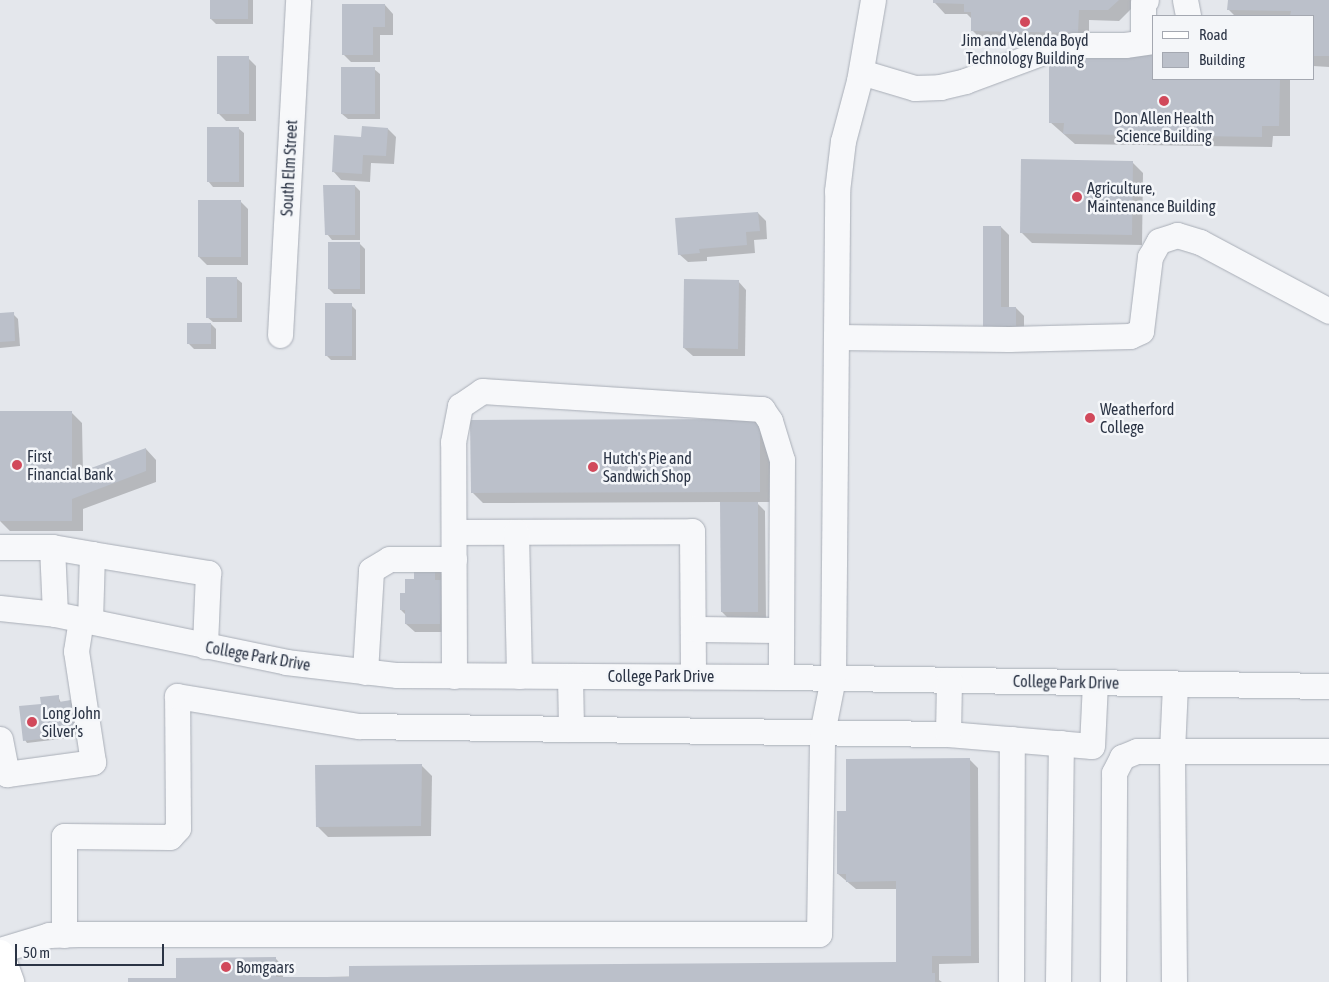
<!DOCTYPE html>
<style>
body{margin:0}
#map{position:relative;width:1329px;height:982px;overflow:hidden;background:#e4e7ec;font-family:"Asap Condensed",sans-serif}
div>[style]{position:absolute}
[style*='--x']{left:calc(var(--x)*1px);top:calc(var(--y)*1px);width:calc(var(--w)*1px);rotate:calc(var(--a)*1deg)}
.shadow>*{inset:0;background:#0003}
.building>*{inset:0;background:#bbc0ca}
.roads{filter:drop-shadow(0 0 1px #a9aeb7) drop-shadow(0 0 1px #a9aeb7)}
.minor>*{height:25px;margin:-12.5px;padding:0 12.5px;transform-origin:12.5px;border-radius:12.5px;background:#f7f8fa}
.major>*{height:28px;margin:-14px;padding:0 14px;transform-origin:14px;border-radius:14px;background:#fff}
.dots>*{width:14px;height:14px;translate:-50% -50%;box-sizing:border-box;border:2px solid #f4f6f9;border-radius:50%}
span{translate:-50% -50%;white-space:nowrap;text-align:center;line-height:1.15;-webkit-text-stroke:5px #f4f6f9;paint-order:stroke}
.poi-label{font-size:16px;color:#2b3445}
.left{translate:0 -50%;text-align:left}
.street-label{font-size:16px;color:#2b3445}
.legend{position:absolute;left:1152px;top:15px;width:162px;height:65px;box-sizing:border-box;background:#f4f6f9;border:1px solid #a4a8b1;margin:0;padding:6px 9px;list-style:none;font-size:15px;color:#2b3445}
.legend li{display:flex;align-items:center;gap:10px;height:25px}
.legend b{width:25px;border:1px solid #a4a8b1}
.scale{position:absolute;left:15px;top:944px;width:149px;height:22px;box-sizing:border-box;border:2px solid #2b3445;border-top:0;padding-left:6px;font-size:15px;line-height:18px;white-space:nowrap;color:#2b3445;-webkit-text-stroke:4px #f4f6f9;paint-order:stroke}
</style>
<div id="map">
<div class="shadow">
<i style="clip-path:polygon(211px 0,253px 0,253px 24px,216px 24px,211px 19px)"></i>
<i style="clip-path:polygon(935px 0,1133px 0,1132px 8px,1119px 21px,1089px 20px,1089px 43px,983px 41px,972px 30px,972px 19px,967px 14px,945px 14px,935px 3px)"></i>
<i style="clip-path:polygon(1229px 0,1329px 0,1329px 67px,1313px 66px,1313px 16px,1235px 16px,1229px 10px)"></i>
<i style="clip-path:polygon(385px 5px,393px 14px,393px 35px,380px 35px,380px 62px,351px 62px,343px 54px)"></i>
<i style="clip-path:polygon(248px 58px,256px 66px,256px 121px,226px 121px,218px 113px)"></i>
<i style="clip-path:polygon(1124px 60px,1153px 79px,1290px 79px,1290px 136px,1273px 136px,1272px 147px,1075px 144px,1050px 122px)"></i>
<i style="clip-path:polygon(374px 69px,380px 74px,380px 119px,348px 119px,342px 114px)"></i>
<i style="clip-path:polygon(238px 128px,244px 133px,244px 187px,213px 187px,208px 181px)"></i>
<i style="clip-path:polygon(388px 129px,396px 137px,394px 164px,371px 163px,370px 182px,341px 180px,333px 171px,362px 138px)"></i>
<i style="clip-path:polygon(1132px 162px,1143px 173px,1142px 245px,1032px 243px,1021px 232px)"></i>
<i style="clip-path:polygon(355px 186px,360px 191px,360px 240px,332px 240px,327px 234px)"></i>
<i style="clip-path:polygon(240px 201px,248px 209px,248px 265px,207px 265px,199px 257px)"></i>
<i style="clip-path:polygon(758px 213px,766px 221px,767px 239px,754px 240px,755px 253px,707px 257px,707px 261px,688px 262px,679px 254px)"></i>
<i style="clip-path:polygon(1001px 227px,1009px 235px,1009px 308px,1016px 308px,1024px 316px,1024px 334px,992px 334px)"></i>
<i style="clip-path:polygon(359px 243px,365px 249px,365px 294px,334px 294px,329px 289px)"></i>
<i style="clip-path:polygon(236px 278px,242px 283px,242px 322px,213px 322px,207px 317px)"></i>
<i style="clip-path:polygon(738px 281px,746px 290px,745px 356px,693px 356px,684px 348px)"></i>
<i style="clip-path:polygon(351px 305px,356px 310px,356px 360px,331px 360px,326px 355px)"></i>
<i style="clip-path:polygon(13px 314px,18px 319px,20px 346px,0 348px,0 315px)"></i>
<i style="clip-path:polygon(211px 324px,216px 329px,216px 349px,194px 349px,189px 344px)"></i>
<i style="clip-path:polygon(0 412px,71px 412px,82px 423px,83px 473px,146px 449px,156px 460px,156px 482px,83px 509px,83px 531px,10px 531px,0 521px)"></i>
<i style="clip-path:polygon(472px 421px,770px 431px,771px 502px,756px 502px,765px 511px,766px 620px,730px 620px,722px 612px,721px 502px,483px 503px,472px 492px)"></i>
<i style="clip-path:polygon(434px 565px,442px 574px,448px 632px,415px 632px,406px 624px,406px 615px,401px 610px,406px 594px,415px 581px)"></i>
<i style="clip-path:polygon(58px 696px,61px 703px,70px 702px,73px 704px,77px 737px,27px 743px,25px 740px,42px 705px)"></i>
<i style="clip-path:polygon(970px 760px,978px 768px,979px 963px,939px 964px,939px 980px,942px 982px,129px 982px,177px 979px,275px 958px,283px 966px,283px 978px,898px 964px,897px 889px,856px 889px,838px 874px,847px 812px)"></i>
<i style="clip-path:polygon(421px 765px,432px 776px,431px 836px,328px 837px,317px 826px)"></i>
</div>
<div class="building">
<i style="clip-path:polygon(210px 0,248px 0,248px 19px,210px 19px)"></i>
<i style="clip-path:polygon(933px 0,1119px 0,1108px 10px,1079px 10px,1078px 33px,971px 31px,971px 12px,964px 12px,964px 4px,933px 3px)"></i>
<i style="clip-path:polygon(1228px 0,1329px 0,1329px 56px,1313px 56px,1313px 16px,1290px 16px,1291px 11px,1227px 10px)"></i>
<i style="clip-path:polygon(342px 4px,385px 4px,385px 27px,373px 27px,373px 55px,342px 55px)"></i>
<i style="clip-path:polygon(1123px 50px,1153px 51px,1153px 79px,1280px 79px,1279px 126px,1262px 126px,1262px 137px,1063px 134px,1064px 123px,1049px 123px,1049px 58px,1123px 58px)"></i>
<i style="clip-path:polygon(217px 56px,249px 56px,249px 114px,217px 114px)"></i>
<i style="clip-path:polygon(341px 67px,375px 67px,375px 114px,341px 114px)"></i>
<i style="clip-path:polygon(362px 126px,388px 128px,386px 156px,363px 155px,362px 174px,332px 172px,334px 135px,361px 137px)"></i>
<i style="clip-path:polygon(207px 127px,239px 127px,239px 182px,207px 182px)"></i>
<i style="clip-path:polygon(1021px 159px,1133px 161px,1132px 235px,1020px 233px)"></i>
<i style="clip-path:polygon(323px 185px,355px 185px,355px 235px,325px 235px)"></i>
<i style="clip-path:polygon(198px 200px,241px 200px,241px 257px,198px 257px)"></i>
<i style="clip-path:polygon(758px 212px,760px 231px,746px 232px,747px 245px,699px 249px,700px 253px,678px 255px,675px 218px)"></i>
<i style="clip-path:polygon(983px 226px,1001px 226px,1001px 307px,1016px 307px,1016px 326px,983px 327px)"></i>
<i style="clip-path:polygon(328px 242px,360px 242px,360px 289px,328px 289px)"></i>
<i style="clip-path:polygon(206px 277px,237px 277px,237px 318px,206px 318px)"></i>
<i style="clip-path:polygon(684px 279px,739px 280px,738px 349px,683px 348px)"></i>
<i style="clip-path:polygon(325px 303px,352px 303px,352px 356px,325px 356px)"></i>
<i style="clip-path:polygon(14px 312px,15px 341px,0 342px,0 313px)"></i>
<i style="clip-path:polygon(187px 323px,211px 323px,211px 344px,187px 344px)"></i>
<i style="clip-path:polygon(0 411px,72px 411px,72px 475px,146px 448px,146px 471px,72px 499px,72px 521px,0 521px)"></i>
<i style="clip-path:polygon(760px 419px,760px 492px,471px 493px,470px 420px)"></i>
<i style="clip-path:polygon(720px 502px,758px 502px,758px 612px,721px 612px)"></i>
<i style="clip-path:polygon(414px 564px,435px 564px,435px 580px,442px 580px,440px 624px,405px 624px,405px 610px,400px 610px,400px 593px,405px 593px,405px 579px,414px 579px)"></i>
<i style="clip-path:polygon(59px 695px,59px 702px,71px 700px,75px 735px,23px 741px,19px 706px,41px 704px,40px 697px)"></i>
<i style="clip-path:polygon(970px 758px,971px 956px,932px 956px,932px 973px,935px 973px,935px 982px,128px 982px,128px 978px,176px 978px,176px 958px,276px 957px,276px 977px,349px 977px,349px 966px,896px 962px,896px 881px,846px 882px,846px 874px,837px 874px,837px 811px,846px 811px,846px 759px)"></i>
<i style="clip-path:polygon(422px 764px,421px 826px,316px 827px,315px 765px)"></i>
</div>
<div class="roads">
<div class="minor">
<i style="--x:1185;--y:0;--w:16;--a:79"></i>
<i style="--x:1143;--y:42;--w:39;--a:-90"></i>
<i style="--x:1143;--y:3;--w:4;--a:-45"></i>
<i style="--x:861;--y:72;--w:56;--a:16.5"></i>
<i style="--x:915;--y:88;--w:25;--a:-2"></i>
<i style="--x:940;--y:87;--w:26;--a:-13"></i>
<i style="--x:965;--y:81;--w:92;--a:-20.4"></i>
<i style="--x:1051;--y:49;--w:23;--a:-10"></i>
<i style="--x:1074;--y:45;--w:51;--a:0"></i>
<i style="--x:1125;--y:45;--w:28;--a:-8"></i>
<i style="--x:280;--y:335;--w:335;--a:-86.9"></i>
<i style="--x:836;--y:337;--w:173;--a:0.7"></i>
<i style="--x:1009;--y:339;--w:121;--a:-1.4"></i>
<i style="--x:1130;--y:336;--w:12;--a:-24"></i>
<i style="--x:1141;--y:331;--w:75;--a:-83.1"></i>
<i style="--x:1150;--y:257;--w:18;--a:-61"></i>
<i style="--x:1159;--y:241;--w:19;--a:-18"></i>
<i style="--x:1177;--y:235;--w:24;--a:17"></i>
<i style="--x:1200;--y:242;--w:146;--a:28.1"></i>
<i style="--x:454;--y:532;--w:238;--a:-0.2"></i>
<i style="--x:692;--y:531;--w:145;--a:89.6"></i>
<i style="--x:516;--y:532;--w:144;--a:88.8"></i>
<i style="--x:0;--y:547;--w:52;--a:0"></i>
<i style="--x:52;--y:547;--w:67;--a:87.4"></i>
<i style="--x:52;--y:547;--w:41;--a:9.9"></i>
<i style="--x:92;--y:554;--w:67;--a:91.7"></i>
<i style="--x:92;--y:554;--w:118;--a:9.3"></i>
<i style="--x:208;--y:573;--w:73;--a:92.4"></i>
<i style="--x:0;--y:608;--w:55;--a:6.2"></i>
<i style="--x:55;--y:614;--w:236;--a:11.7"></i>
<i style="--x:286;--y:662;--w:112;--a:6.7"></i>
<i style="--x:397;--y:675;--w:384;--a:0.3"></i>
<i style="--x:781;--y:677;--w:548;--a:0.94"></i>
<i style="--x:693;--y:629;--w:88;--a:0.7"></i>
<i style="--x:365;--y:672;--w:102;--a:-86.6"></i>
<i style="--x:371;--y:570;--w:21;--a:-31"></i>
<i style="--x:389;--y:559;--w:65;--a:0"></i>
<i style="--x:454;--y:676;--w:234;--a:-90.2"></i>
<i style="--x:453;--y:442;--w:37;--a:-79"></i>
<i style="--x:460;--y:406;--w:27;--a:-34"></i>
<i style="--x:482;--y:391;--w:281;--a:3.7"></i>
<i style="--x:762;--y:409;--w:14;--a:56"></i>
<i style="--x:770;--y:421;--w:41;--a:72.9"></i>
<i style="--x:782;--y:460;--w:217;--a:90.3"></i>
<i style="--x:570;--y:676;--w:53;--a:88.9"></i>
<i style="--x:948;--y:734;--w:144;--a:4.8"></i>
<i style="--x:1092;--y:746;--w:64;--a:-87.3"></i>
<i style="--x:0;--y:739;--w:36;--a:79"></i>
<i style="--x:7;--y:774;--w:87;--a:-7.9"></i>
<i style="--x:93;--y:762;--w:112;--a:-98.7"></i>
<i style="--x:76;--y:651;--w:32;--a:-81"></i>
<i style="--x:64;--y:935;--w:99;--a:-90"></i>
<i style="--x:64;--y:836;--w:106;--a:0.5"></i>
<i style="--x:170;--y:837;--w:12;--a:-48"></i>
<i style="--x:178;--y:828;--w:132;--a:-90.4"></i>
<i style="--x:177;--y:696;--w:184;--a:9.4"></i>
<i style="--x:359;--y:726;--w:589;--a:0.78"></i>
<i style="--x:948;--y:734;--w:54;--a:-88.9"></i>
<i style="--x:0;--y:950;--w:51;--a:-17"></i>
<i style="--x:49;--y:935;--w:29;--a:-2"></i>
<i style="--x:78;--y:934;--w:741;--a:0"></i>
<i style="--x:819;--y:934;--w:201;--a:-89.1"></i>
<i style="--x:822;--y:733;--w:56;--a:-78.7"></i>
<i style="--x:833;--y:678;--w:487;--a:-89.5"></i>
<i style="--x:837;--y:191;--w:50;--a:-83.2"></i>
<i style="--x:843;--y:141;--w:62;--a:-75.1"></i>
<i style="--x:859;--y:81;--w:82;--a:-80.2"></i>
<i style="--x:1011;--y:982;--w:243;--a:-89.8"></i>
<i style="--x:1058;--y:982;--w:239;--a:-89.3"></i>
<i style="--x:1113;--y:982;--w:209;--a:-89.7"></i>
<i style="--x:1114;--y:773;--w:18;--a:-63"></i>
<i style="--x:1122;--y:757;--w:16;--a:-22"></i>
<i style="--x:1137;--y:751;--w:192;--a:0"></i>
<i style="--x:1174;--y:982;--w:231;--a:-90.5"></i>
<i style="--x:1172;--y:751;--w:67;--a:-87.4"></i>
</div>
<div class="major">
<i style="--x:0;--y:954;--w:30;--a:70"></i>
</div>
</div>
<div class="dots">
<i style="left:1025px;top:22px;background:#d1495b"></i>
<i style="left:1164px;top:101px;background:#d1495b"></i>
<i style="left:1077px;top:197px;background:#d1495b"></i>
<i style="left:1090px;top:418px;background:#d1495b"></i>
<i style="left:17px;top:465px;background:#d1495b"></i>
<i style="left:593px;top:467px;background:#d1495b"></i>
<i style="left:32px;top:722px;background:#d1495b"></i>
<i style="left:226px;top:967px;background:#d1495b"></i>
</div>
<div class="poi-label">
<span style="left:1025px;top:49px">Jim and Velenda Boyd<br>Technology Building</span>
<span style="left:1164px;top:127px">Don Allen Health<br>Science Building</span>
<span class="left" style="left:1087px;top:197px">Agriculture,<br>Maintenance Building</span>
<span class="left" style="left:1100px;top:418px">Weatherford<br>College</span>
<span class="left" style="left:27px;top:465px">First<br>Financial Bank</span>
<span class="left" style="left:603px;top:467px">Hutch's Pie and<br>Sandwich Shop</span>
<span class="left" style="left:42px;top:722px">Long John<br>Silver's</span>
<span class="left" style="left:236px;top:967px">Bomgaars</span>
</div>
<div class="street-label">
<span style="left:289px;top:168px;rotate:-87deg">South Elm Street</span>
<span style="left:258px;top:656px;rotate:10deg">College Park Drive</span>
<span style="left:661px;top:676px">College Park Drive</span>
<span style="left:1066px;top:682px;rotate:1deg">College Park Drive</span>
</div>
<ul class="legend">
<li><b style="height:6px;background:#fff"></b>Road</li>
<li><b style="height:14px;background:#bbc0ca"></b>Building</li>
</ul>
<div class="scale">50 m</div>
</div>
